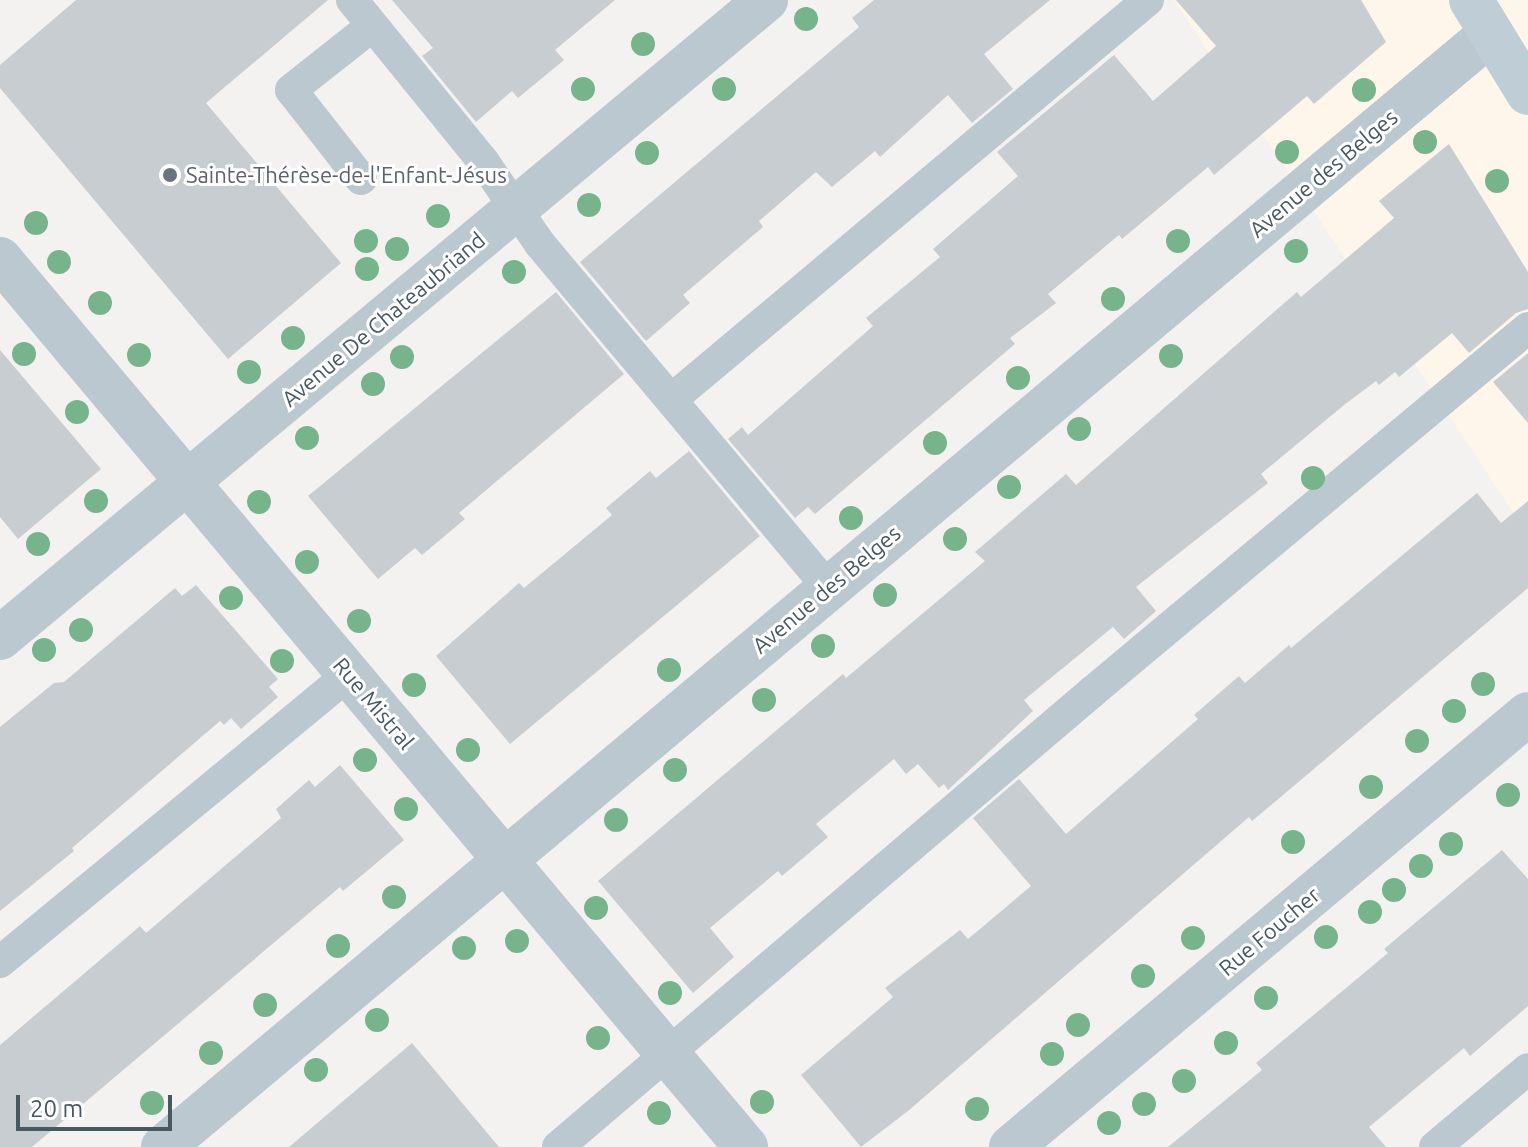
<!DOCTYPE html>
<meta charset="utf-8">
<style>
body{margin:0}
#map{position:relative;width:1528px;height:1147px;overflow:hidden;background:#f4f1f1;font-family:Ubuntu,sans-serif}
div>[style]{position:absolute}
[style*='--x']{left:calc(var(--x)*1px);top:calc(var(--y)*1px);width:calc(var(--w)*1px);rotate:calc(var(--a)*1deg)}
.commercial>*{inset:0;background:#fef5eb}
.building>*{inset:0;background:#c8cdd1}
.lane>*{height:32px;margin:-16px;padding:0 16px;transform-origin:16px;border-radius:16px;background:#bbc8cf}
.street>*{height:44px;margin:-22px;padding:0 22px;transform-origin:22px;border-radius:22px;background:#bbc8cf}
.secondary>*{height:44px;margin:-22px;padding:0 22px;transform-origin:22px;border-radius:22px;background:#becdd6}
.trees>*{width:24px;height:24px;margin:-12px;border-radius:50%;background:#77b48c}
.dots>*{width:22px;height:22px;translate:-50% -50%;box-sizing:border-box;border:4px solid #fff;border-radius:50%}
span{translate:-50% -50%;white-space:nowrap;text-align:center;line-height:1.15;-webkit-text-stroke:6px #fff;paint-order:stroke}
.street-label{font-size:22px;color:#475860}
.worship-label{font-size:22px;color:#5b616d}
.left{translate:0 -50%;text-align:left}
.scale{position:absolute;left:16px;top:1095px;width:156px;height:36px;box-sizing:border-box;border:4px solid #475860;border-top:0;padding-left:10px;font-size:24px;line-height:28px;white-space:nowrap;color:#475860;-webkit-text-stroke:6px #fff;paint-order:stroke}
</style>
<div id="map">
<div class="commercial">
<i style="clip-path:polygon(1174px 0,1528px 0,1528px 535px)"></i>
</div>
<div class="building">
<i style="clip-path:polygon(76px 0,328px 0,206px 103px,341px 263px,228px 359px,0 88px,0 65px)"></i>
<i style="clip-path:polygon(392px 0,615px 0,555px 50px,564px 60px,518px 98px,512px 91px,476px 122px,422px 56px,433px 48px)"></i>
<i style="clip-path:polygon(874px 0,1050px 0,984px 54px,1013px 89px,972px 123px,948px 95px,880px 157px,875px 151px,832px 187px,816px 172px,759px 221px,763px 227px,683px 295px,690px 303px,646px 341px,580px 262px,859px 27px,852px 18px)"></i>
<i style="clip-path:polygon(1176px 0,1361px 0,1386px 42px,1314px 104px,1307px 96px,1214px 175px,1208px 167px,1122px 239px,1119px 235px,1048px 294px,1056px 303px,1010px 338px,1015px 344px,815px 514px,808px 507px,795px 518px,728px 439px,742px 427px,748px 435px,873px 326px,866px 318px,940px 257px,933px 249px,1018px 176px,997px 152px,1114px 55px,1153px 101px,1216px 46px)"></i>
<i style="clip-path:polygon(1449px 144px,1528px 272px,1528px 309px,1516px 313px,1469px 353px,1452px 333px,1399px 377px,1395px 372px,1379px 385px,1376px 381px,1344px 405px,1261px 474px,1268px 483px,1136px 587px,1156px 611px,1124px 639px,1113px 627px,1024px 700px,1033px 711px,948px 790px,944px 784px,939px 788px,918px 764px,906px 774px,894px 759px,816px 824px,828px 837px,782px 876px,778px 871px,710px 928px,734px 957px,693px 993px,598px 881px,843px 674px,846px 678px,985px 561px,975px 552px,1066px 474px,1076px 485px,1297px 292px,1301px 297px,1394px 218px,1379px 201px)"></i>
<i style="clip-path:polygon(556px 292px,624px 374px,459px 513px,465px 519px,422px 555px,415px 548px,378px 579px,308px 496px)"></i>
<i style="clip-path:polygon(0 350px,101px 469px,18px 539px,0 517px)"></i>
<i style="clip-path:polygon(1528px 353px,1528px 423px,1493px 382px)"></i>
<i style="clip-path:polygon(689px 451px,760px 536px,510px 744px,436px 656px,519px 583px,524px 588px,612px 515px,606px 508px,650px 471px,656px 478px)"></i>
<i style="clip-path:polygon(1477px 493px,1501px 523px,1528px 501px,1528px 588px,1270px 806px,1252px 821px,1249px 817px,908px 1111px,861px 1147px,801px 1075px,893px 997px,885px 988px,960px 930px,968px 939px,1031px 886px,973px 818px,1019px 779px,1066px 834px,1198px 719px,1194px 715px,1239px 676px,1245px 683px,1289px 645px,1291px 648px)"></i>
<i style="clip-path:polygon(196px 585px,278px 679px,269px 687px,278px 697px,241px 729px,231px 718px,224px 725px,220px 721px,72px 848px,74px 851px,0 911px,0 727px,54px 683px,64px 682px,175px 588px,182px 596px)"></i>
<i style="clip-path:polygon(340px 765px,404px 840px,343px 891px,340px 887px,32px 1147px,0 1147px,0 1045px,140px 926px,146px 933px,281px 818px,276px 809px,309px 780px,315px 787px)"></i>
<i style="clip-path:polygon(1502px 850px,1528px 879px,1528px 1006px,1470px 1056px,1464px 1048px,1369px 1127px,1386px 1147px,1168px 1147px,1262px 1070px,1256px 1063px,1388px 953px,1384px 949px)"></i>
<i style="clip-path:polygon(412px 1043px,499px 1147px,289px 1147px,355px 1091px)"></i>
</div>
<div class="lane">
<i style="--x:352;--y:0;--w:208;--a:50.9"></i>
<i style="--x:483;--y:161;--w:101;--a:55.5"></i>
<i style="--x:540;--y:244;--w:448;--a:50"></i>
<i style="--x:361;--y:179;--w:113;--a:-128.2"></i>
<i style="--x:291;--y:90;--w:103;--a:-38.3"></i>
<i style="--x:672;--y:399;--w:621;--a:-39.97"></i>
<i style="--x:0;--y:962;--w:454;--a:-39.5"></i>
<i style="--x:558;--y:1147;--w:702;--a:-40.43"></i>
<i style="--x:1092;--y:692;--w:568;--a:-39.86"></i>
<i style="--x:1435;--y:1147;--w:121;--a:-40"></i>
</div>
<div class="street">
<i style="--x:0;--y:259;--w:1160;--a:49.97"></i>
<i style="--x:0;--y:638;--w:997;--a:-39.79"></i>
<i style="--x:163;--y:1147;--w:1733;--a:-39.99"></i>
<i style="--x:1011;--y:1147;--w:674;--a:-39.95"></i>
</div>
<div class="secondary">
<i style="--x:1471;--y:0;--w:109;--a:58.5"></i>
</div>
<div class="trees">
<i style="left:806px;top:19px"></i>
<i style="left:643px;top:44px"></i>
<i style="left:583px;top:89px"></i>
<i style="left:724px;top:89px"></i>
<i style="left:1364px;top:90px"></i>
<i style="left:1425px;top:142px"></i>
<i style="left:1287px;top:152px"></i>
<i style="left:647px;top:153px"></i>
<i style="left:1497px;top:181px"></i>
<i style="left:589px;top:205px"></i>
<i style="left:438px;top:216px"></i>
<i style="left:36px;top:223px"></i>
<i style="left:366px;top:241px"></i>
<i style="left:1178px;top:241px"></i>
<i style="left:397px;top:249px"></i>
<i style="left:1296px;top:251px"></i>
<i style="left:59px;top:262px"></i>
<i style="left:367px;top:269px"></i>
<i style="left:514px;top:272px"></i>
<i style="left:1113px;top:299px"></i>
<i style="left:100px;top:303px"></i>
<i style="left:293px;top:338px"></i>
<i style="left:24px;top:354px"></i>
<i style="left:139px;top:355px"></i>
<i style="left:1171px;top:356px"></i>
<i style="left:402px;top:357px"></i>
<i style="left:249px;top:372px"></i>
<i style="left:1018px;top:378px"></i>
<i style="left:373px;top:384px"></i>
<i style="left:77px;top:412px"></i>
<i style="left:1079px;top:429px"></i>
<i style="left:307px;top:438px"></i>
<i style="left:935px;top:443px"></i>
<i style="left:1313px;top:478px"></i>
<i style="left:1009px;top:487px"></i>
<i style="left:96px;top:501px"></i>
<i style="left:259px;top:502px"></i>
<i style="left:851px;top:518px"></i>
<i style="left:955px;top:539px"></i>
<i style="left:38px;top:544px"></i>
<i style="left:307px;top:562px"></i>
<i style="left:885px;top:595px"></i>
<i style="left:231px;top:598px"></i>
<i style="left:359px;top:621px"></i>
<i style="left:81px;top:630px"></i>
<i style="left:823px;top:646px"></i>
<i style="left:44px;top:650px"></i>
<i style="left:282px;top:661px"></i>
<i style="left:669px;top:670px"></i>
<i style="left:1483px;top:684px"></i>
<i style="left:414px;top:685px"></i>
<i style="left:764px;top:700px"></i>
<i style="left:1454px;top:711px"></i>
<i style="left:1417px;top:741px"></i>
<i style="left:468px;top:750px"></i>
<i style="left:365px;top:760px"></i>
<i style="left:675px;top:770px"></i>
<i style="left:1371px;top:787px"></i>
<i style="left:1508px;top:795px"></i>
<i style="left:406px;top:809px"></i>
<i style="left:616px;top:820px"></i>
<i style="left:1293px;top:842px"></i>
<i style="left:1451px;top:844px"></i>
<i style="left:1421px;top:866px"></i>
<i style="left:1394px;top:890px"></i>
<i style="left:394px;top:897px"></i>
<i style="left:596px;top:908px"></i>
<i style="left:1370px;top:912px"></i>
<i style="left:1326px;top:937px"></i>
<i style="left:1193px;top:938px"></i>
<i style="left:517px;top:941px"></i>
<i style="left:338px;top:946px"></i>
<i style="left:464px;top:948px"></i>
<i style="left:1143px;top:976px"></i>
<i style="left:670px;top:993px"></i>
<i style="left:1266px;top:998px"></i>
<i style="left:265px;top:1005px"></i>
<i style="left:377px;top:1020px"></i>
<i style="left:1078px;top:1025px"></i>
<i style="left:598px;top:1038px"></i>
<i style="left:1226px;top:1043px"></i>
<i style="left:211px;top:1053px"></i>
<i style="left:1052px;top:1054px"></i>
<i style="left:316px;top:1070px"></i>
<i style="left:1184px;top:1081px"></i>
<i style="left:762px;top:1102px"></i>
<i style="left:152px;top:1103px"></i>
<i style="left:1144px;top:1104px"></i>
<i style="left:977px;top:1109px"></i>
<i style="left:659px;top:1113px"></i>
<i style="left:1109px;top:1123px"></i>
</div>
<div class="dots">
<i style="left:170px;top:175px;background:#6b7280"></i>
</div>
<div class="street-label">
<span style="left:1323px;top:173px;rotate:-40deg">Avenue des Belges</span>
<span style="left:383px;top:319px;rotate:-40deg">Avenue De Chateaubriand</span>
<span style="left:826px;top:589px;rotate:-40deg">Avenue des Belges</span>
<span style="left:374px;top:703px;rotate:50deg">Rue Mistral</span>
<span style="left:1269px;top:931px;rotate:-40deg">Rue Foucher</span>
</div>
<div class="worship-label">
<span class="left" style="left:186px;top:175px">Sainte-Thérèse-de-l'Enfant-Jésus</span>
</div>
<div class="scale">20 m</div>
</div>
